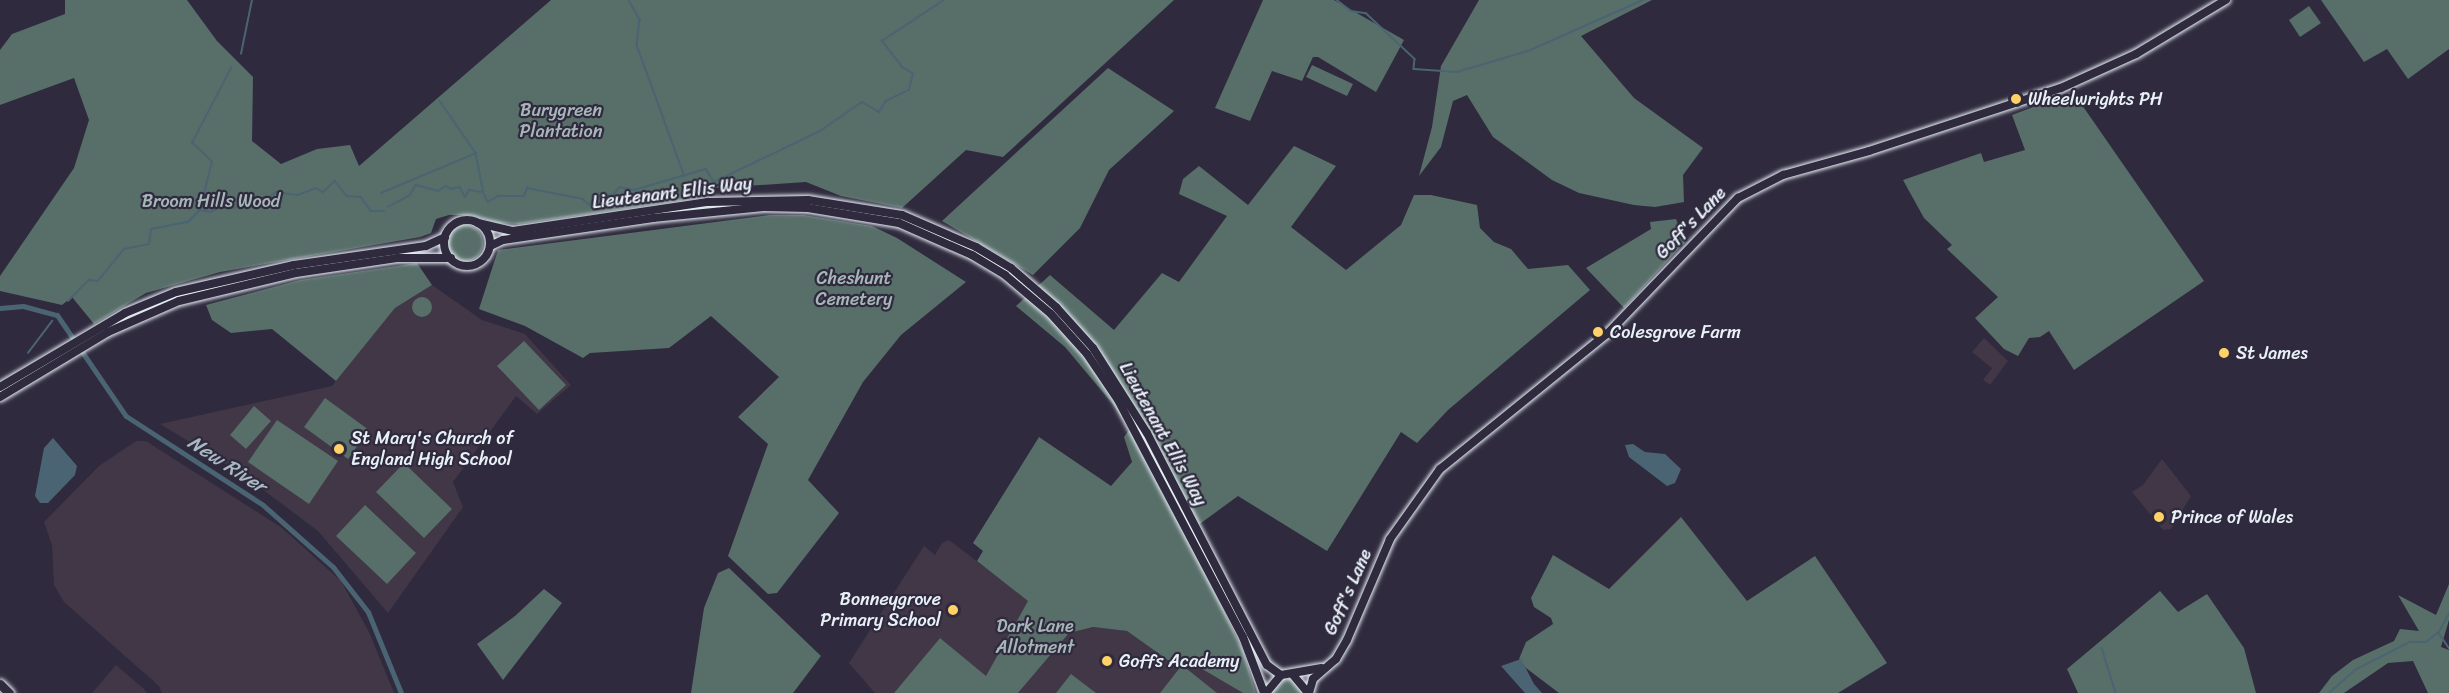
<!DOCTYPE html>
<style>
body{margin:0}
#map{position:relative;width:2449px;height:693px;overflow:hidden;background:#2f2a3d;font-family:Sriracha,sans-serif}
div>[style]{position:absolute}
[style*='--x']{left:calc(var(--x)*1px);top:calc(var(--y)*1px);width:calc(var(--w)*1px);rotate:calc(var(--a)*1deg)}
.built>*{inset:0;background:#413746}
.green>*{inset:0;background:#586e69}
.round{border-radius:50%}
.water>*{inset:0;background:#4b6473}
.stream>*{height:1.5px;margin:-0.75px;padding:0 0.75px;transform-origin:0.75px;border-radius:0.75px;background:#4b6473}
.canal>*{height:5px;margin:-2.5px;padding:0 2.5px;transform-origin:2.5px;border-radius:2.5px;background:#4b6473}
.roads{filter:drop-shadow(0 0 2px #e8f1f8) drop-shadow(0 0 2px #e8f1f8)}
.major>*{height:8px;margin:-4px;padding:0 4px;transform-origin:4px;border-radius:4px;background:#2f2a3d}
.major>.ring{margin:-4px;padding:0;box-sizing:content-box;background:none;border:8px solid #2f2a3d;border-radius:50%}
.highway>*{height:9px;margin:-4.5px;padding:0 4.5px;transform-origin:4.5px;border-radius:4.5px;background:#2f2a3d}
.dots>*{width:16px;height:16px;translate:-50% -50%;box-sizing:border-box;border:3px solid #2f2a3d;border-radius:50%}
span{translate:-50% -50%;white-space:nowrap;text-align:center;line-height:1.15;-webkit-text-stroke:4.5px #2f2a3d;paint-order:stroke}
.poi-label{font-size:18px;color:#e8f1f8}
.left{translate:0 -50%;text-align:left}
.right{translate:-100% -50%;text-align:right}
.park-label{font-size:18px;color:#a7b6b8}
.street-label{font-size:18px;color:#e8f1f8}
.water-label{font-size:20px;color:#a9b9c3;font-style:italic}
</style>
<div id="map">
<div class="built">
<i style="clip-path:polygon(432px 285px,482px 320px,525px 334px,571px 385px,537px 414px,516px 396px,453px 482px,463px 507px,388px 613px,318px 531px,242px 474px,160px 424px,332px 386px,395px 308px)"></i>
<i style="clip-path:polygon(1984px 338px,2008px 361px,1990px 385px,1983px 380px,1992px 368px,1972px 352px)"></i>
<i style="clip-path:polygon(136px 441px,146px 441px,282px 528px,341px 581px,369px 632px,394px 693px,162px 693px,159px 686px,64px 602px,54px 585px,52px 545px,44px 522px,99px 466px)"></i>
<i style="clip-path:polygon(2162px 459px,2191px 496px,2171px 529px,2163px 530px,2132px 492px,2143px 485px)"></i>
<i style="clip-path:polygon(949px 540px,1029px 601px,986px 677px,940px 638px,894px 693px,875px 693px,849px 663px,924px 546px,935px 555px,942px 543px)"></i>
<i style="clip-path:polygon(1093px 627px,1127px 631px,1172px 663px,1185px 659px,1243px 693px,1018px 693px,1069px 633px)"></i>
<i style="clip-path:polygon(116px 665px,144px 689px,147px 693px,92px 693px)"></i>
</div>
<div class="green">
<i style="clip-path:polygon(65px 0,187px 0,217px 41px,253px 77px,252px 141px,281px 164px,317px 149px,350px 145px,359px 166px,551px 0,1174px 0,1003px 157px,966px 150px,902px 208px,841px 196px,806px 182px,716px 188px,722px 181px,699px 198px,519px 224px,498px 223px,471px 215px,449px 215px,436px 219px,431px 233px,420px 237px,220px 272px,146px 293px,94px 324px,72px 297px,62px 305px,0 291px,0 276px,74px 168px,89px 120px,74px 78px,0 105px,0 50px,12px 34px,65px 14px)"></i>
<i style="clip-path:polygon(1263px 0,1334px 0,1404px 40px,1376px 92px,1318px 57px,1313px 57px,1302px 81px,1272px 71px,1250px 121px,1215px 108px)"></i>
<i style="clip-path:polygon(1479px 0,1652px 0,1581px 36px,1634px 98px,1703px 148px,1683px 175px,1684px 202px,1655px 207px,1634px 205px,1579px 193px,1552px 180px,1493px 137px,1467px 95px,1453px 101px,1441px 147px,1419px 176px,1432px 127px,1441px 66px)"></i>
<i style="clip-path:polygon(2321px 0,2449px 0,2449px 49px,2408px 79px,2387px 49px,2364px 62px)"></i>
<i style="clip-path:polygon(2309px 6px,2321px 23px,2300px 37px,2289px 20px)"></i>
<i style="clip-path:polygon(1312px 65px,1353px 84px,1347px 96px,1306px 77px)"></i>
<i style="clip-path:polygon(1108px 68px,1174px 111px,1109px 170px,1080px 228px,1033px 275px,942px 221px)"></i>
<i style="clip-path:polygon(2073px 92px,2204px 281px,2074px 370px,2049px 331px,2040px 337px,2029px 338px,2018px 356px,2004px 349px,1975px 318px,1998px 297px,1947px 249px,1952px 245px,1924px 218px,1903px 180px,1981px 153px,1984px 162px,2025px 150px,2012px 115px)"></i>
<i style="clip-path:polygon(1294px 146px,1336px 166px,1291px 227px,1346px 270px,1401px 225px,1414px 195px,1431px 195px,1477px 205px,1480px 228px,1494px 242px,1511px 249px,1528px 269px,1568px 265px,1590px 290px,1448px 410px,1417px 443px,1401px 432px,1327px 551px,1238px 496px,1186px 534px,1243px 651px,1256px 693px,1243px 693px,1185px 659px,1172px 663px,1127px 631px,1093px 627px,1069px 633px,1018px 693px,894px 693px,940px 638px,986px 676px,1028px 601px,977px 561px,983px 551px,973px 543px,1039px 437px,1111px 486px,1132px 462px,1124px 437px,1130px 429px,1112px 403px,1065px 347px,1016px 306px,1050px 275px,1114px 330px,1162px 273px,1179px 282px,1227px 216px,1179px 194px,1183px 179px,1199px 166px,1248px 205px)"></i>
<i style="clip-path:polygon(770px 215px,804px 215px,872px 226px,897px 238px,966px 282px,901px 335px,863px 382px,808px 480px,839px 513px,777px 593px,768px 594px,728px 556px,768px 444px,738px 417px,779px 377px,711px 316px,669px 348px,590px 353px,583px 358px,525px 326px,479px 309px,498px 250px)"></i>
<i style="clip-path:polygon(1676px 219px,1685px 242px,1624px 308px,1586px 268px,1651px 229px,1650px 222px)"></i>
<i class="round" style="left:447px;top:225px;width:36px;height:36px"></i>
<i style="clip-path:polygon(417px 263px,432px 285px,395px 308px,336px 381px,272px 329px,231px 333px,212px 320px,206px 305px,300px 280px)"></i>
<i class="round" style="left:412px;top:297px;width:20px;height:20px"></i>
<i style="clip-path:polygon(524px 341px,566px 385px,539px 410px,497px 366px)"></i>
<i style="clip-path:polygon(325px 398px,369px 430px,348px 459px,304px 427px)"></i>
<i style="clip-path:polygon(254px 406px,271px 421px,246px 449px,230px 435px)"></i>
<i style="clip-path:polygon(277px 420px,338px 461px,309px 504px,248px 462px)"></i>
<i style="clip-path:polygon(404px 463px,452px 509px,424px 538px,376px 492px)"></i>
<i style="clip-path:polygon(365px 505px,416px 553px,387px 584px,336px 536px)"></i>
<i style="clip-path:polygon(1681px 517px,1747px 601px,1815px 556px,1887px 663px,1838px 693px,1559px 693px,1526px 668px,1519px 659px,1526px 642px,1553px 624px,1551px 618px,1534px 607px,1531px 598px,1553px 555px,1609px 589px)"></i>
<i style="clip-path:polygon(729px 568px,821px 656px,793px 693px,691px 693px,704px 608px,718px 573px)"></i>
<i style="clip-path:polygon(2449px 584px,2449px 620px,2441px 647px,2449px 650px,2449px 693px,2428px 693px,2413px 661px,2388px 663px,2344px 693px,2319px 693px,2332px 676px,2353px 660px,2394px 641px,2400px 629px,2419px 631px,2398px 595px,2436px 615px)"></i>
<i style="clip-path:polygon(544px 589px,562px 603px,503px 680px,477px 644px,515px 616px)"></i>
<i style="clip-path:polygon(2160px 591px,2178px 612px,2207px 594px,2244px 648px,2256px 693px,2078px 693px,2067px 669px)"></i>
<i style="clip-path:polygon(1182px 665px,1217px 693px,1160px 693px)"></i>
<i style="clip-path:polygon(1071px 674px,1096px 693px,1056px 693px)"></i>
<i style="clip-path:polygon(1283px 679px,1293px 679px,1303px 693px,1270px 693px)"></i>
</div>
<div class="water">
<i style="clip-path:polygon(53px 438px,77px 466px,75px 475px,48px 503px,40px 503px,35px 496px,44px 448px)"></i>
<i style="clip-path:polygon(1633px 444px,1645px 452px,1665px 454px,1681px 469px,1675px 483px,1667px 486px,1629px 457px,1625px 445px)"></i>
<i style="clip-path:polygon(1521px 659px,1534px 684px,1542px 693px,1525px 693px,1501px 666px)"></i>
</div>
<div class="stream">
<i style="--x:629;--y:0;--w:23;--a:61"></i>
<i style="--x:640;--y:20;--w:25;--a:97"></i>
<i style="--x:637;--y:45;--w:140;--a:70"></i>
<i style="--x:1337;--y:0;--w:18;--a:38"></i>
<i style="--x:1351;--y:11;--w:15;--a:8"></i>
<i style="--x:1366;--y:13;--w:67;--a:43.2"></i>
<i style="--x:1415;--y:59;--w:10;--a:96"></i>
<i style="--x:1414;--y:69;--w:43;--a:4"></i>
<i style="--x:1457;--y:72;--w:74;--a:-16.5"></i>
<i style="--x:1528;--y:51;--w:126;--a:-23.9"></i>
<i style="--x:241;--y:54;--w:55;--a:-78.5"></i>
<i style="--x:440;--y:101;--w:63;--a:55.3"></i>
<i style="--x:476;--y:153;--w:38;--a:79"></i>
<i style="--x:381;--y:193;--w:103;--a:-22.8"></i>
<i style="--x:388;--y:207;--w:24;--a:-28"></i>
<i style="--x:409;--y:196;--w:13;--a:-58"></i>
<i style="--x:416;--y:185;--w:23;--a:15"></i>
<i style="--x:438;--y:191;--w:9;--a:-32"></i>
<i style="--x:446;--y:186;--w:6;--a:31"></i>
<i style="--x:451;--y:189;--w:9;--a:-13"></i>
<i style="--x:460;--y:187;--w:11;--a:63"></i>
<i style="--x:465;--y:197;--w:8;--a:-60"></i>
<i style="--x:469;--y:190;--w:14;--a:8"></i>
<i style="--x:483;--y:192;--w:11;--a:63"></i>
<i style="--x:488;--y:202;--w:12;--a:-31"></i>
<i style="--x:498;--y:196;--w:26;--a:0"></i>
<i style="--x:524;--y:196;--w:9;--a:-69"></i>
<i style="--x:527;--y:188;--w:57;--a:11.1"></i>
<i style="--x:583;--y:199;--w:8;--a:40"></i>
<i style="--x:589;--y:204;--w:19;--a:-36"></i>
<i style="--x:604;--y:193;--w:8;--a:30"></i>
<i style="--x:611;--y:197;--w:13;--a:-48"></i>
<i style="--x:620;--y:187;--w:14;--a:12"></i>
<i style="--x:634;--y:190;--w:75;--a:-16.3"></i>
<i style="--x:706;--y:169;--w:15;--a:58"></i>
<i style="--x:714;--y:182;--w:118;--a:-25.7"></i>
<i style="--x:820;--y:131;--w:51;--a:-34.6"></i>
<i style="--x:862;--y:102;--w:20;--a:30"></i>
<i style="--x:879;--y:112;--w:13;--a:-58"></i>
<i style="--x:886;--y:101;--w:25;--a:-26"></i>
<i style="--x:909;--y:90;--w:16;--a:-76"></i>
<i style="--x:913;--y:74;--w:13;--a:-148"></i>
<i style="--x:902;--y:67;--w:33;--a:-128"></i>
<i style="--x:882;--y:41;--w:74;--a:-33.5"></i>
<i style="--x:200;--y:210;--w:49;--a:-76"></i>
<i style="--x:212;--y:162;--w:28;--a:-136"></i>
<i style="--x:192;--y:143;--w:85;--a:-62.5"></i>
<i style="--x:68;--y:301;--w:30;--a:-45"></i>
<i style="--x:89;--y:280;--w:9;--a:6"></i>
<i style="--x:98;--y:281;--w:41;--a:-50.9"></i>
<i style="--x:124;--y:249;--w:25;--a:-11"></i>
<i style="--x:149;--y:244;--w:15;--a:-82"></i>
<i style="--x:151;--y:229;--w:38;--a:-11"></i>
<i style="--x:188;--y:222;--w:17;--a:-45"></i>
<i style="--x:200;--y:210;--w:11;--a:10"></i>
<i style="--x:211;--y:212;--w:13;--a:-29"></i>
<i style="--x:222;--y:206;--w:13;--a:9"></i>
<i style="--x:235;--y:208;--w:13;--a:-39"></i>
<i style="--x:245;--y:200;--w:24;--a:-5"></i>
<i style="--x:269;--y:198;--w:9;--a:-41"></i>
<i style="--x:276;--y:192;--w:22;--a:8"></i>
<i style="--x:298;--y:195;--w:19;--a:-21"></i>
<i style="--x:316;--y:188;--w:8;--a:30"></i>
<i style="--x:323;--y:192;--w:16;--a:-43"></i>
<i style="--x:335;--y:181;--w:19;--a:51"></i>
<i style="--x:347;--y:196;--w:14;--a:4"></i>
<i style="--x:361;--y:197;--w:17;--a:54"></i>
<i style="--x:371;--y:211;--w:13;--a:0"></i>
<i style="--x:28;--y:353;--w:40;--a:-53"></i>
<i style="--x:2439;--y:633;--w:18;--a:56"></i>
<i style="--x:2102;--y:648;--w:47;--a:72.7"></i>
<i style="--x:2329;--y:693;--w:37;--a:-41"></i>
<i style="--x:2357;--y:669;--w:59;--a:-27"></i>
<i style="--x:2410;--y:642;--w:16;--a:0"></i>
<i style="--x:2426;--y:642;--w:16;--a:-38"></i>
<i style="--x:2439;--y:632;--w:21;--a:-61"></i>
</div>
<div class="canal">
<i style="--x:0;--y:308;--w:23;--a:-5"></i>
<i style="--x:23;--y:306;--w:35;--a:15"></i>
<i style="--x:57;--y:315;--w:122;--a:55.7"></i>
<i style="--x:126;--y:416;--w:163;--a:33"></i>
<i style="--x:263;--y:505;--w:94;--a:41.5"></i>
<i style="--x:333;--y:567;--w:57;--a:52.1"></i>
<i style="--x:368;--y:612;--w:87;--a:67.8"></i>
</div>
<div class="roads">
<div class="major">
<i class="ring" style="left:444px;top:220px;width:38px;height:38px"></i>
<i style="--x:478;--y:223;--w:36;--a:13"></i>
<i style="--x:513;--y:231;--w:197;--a:-8.5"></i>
<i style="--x:708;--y:202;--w:100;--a:-1.1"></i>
<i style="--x:808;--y:200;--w:95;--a:9.1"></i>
<i style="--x:902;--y:215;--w:81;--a:23.4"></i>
<i style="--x:976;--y:247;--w:41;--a:31"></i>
<i style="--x:1011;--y:268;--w:60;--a:40.9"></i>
<i style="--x:1056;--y:307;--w:55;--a:47.9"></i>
<i style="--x:1093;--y:348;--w:101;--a:57.6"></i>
<i style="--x:1147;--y:433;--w:261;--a:62.7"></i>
<i style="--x:1267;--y:665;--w:17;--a:36"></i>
<i style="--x:490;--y:246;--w:14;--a:-25"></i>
<i style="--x:503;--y:240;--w:152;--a:-8.3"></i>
<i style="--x:653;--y:218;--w:111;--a:-5.7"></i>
<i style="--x:763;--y:207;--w:45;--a:1.3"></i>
<i style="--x:808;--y:208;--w:92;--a:9.4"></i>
<i style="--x:899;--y:223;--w:80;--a:23.7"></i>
<i style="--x:972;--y:255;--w:39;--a:31"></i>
<i style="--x:1005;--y:275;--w:60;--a:40.3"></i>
<i style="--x:1051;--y:314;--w:54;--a:48"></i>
<i style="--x:1087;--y:354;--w:55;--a:56"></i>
<i style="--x:1118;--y:400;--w:268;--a:62.2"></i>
<i style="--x:1243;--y:637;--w:60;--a:69.4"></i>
<i style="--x:0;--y:387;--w:145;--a:-30.6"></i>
<i style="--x:125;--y:313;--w:55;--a:-22.4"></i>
<i style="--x:176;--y:292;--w:121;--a:-12.9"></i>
<i style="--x:294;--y:265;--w:133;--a:-8.2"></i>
<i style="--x:426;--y:246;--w:21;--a:-25"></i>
<i style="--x:0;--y:397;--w:126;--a:-31"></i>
<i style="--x:108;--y:332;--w:77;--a:-23.6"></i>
<i style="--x:179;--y:301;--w:120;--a:-13.5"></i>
<i style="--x:296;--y:273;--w:102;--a:-8.4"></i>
<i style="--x:397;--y:258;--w:54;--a:0"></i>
<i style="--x:1293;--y:675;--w:23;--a:50"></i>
<i style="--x:1266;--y:693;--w:23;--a:-50"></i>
<i style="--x:1281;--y:675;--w:41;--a:-9.9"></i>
<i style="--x:1309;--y:693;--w:15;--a:-74"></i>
<i style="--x:1313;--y:679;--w:30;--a:-41"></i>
<i style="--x:1336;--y:659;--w:22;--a:-60"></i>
<i style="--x:1347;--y:640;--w:110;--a:-66.9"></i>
<i style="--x:1390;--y:539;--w:86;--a:-54.5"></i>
<i style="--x:1440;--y:469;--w:215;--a:-39"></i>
<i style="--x:1607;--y:334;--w:189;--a:-46.1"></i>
<i style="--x:1738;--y:198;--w:51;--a:-27.1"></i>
<i style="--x:1783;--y:175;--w:89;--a:-15.6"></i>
<i style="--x:1869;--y:151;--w:202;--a:-18.2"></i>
<i style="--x:2061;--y:88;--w:82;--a:-24.4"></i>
<i style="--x:2136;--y:54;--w:105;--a:-31"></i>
</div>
<div class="highway">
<i style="--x:0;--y:684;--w:13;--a:45"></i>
</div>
</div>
<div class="dots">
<i style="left:2016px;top:99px;background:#ffd166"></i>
<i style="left:1598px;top:332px;background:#ffd166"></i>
<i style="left:2224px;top:353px;background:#ffd166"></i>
<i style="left:339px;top:449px;background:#ffd166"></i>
<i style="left:2159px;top:517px;background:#ffd166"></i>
<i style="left:953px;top:610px;background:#ffd166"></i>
<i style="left:1107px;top:661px;background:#ffd166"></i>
</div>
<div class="poi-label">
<span class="left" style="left:2028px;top:99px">Wheelwrights PH</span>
<span class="left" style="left:1610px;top:332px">Colesgrove Farm</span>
<span class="left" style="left:2236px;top:353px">St James</span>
<span class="left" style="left:351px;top:449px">St Mary's Church of<br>England High School</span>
<span class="left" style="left:2171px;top:517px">Prince of Wales</span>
<span class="right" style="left:941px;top:610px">Bonneygrove<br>Primary School</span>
<span class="left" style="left:1119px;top:661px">Goffs Academy</span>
</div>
<div class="park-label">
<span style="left:561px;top:121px">Burygreen<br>Plantation</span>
<span style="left:211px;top:201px">Broom Hills Wood</span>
<span style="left:854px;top:289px">Cheshunt<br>Cemetery</span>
<span style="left:1035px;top:637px">Dark Lane<br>Allotment</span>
</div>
<div class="street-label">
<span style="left:672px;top:193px;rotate:-7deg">Lieutenant Ellis Way</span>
<span style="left:1691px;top:223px;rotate:-46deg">Goff's Lane</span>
<span style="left:1163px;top:434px;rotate:61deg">Lieutenant Ellis Way</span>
<span style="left:1348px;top:592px;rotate:-66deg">Goff's Lane</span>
</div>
<div class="water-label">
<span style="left:227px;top:464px;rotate:33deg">New River</span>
</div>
</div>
